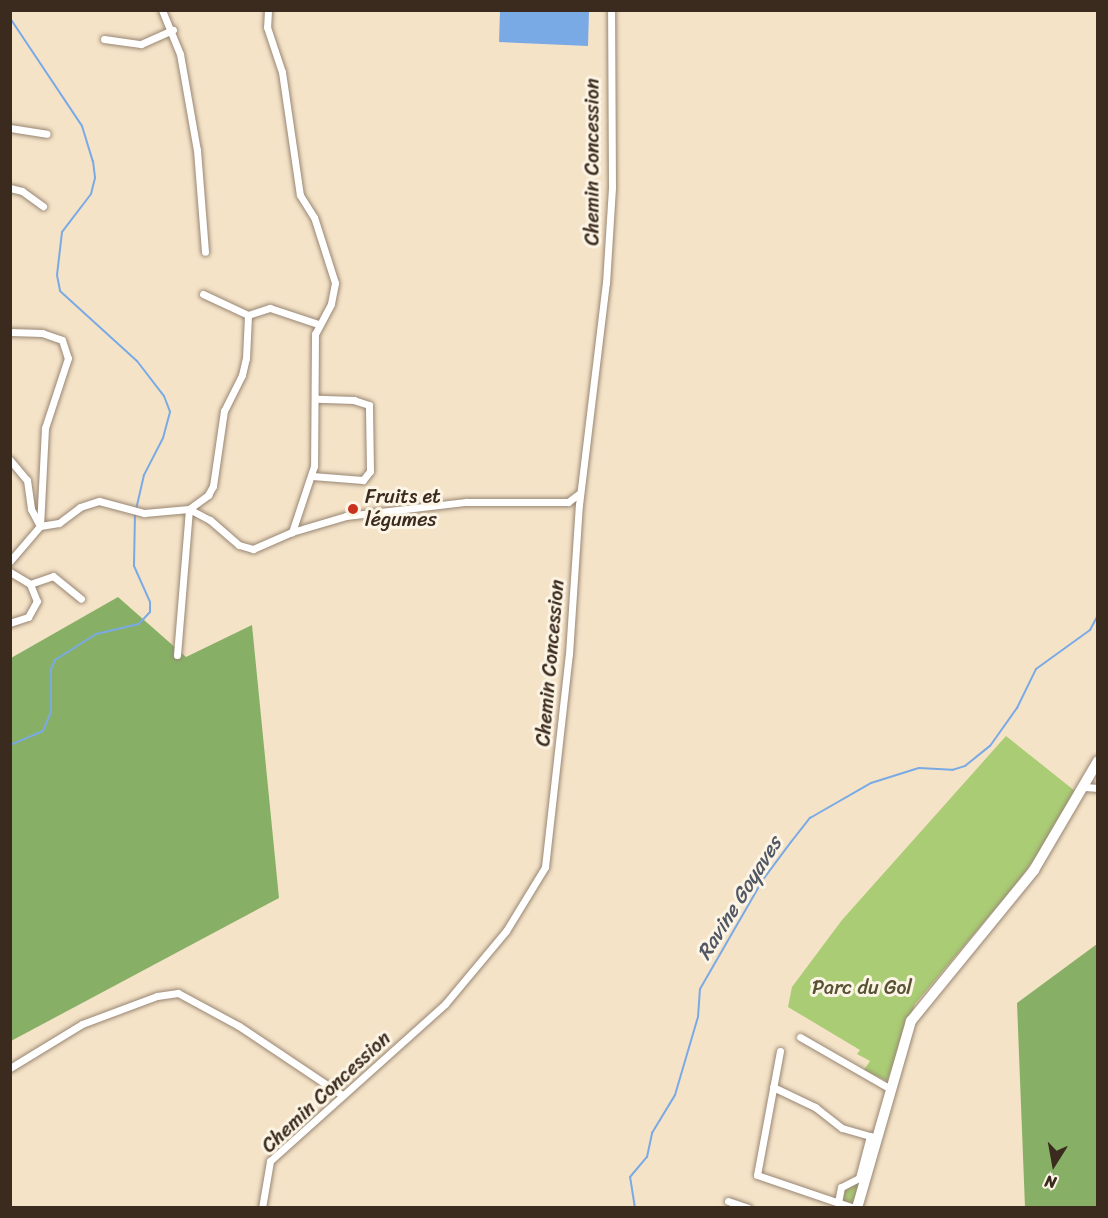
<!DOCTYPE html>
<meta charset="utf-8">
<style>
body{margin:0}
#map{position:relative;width:1108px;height:1218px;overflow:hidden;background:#f5e3c8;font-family:Sriracha,sans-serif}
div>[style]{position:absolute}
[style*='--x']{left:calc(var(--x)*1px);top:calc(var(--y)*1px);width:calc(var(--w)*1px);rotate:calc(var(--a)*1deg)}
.green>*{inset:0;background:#aacc75}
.forest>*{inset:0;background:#87b066}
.water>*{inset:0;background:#7aaae5}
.stream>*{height:2px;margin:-1px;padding:0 1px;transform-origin:1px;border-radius:1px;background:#7aaae5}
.roads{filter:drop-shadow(0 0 2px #988673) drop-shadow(0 0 2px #988673)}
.minor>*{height:7px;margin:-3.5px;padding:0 3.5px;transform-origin:3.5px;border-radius:3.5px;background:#fff}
.secondary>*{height:10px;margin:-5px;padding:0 5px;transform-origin:5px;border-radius:5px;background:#fff}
.dots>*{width:16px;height:16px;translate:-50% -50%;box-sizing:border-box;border:3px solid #fcf5e5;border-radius:50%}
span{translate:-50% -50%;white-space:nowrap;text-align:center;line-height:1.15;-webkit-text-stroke:6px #fcf5e5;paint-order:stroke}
.street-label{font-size:20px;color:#3b2a1e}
.poi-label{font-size:20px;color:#3b2a1e}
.left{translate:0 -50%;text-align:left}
.park-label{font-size:20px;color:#575234}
.water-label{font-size:21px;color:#515764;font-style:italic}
.frame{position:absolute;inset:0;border:12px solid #3b2a1e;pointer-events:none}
.north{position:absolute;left:1024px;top:1134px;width:60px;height:60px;-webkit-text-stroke:4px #fcf5e5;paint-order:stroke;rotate:191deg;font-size:16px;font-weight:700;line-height:24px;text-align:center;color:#3b2a1e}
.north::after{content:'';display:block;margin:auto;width:21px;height:27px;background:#3b2a1e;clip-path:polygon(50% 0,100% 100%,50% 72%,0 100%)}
</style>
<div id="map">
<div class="green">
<i style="clip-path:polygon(1006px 736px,1075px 791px,1052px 835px,1017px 883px,915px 1004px,887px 1081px,864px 1070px,870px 1061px,857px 1054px,860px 1050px,788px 1007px,792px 987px,842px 920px)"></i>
<i style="clip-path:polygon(863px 1178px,857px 1203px,843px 1202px,844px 1189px)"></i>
</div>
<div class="forest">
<i style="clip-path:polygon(118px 597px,186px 657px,252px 625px,279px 898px,11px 1041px,11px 658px)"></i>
<i style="clip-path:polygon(1097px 944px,1097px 1207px,1025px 1207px,1017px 1003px)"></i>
</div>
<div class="water">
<i style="clip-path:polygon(500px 11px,589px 11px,588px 46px,499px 42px)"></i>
</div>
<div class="stream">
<i style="--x:10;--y:18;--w:130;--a:56.3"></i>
<i style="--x:82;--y:126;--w:37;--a:73"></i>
<i style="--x:93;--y:161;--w:17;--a:83"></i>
<i style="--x:95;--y:178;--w:16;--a:104"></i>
<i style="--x:91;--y:194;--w:48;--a:127.3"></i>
<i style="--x:62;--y:232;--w:43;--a:96.6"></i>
<i style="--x:57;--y:275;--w:16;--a:79"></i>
<i style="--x:60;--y:291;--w:104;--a:42.3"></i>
<i style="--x:137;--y:361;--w:44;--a:52.4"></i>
<i style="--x:164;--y:396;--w:17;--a:69"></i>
<i style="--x:170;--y:412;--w:27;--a:105"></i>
<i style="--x:163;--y:438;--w:42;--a:117.2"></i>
<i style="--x:144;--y:475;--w:39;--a:103"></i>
<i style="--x:135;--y:513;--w:53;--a:91.1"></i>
<i style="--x:134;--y:566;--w:39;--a:66"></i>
<i style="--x:150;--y:602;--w:10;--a:90"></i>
<i style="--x:150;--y:612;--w:16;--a:133"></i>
<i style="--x:139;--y:624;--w:44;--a:166.9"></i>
<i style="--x:96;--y:634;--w:49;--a:147.6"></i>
<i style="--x:55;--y:660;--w:10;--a:114"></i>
<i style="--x:51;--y:669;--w:43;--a:90"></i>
<i style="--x:51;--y:712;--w:21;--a:113"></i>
<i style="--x:43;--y:731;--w:36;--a:157"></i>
<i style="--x:635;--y:1208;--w:31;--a:-99"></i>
<i style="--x:630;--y:1177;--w:26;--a:-50"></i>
<i style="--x:647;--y:1157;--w:25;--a:-78"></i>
<i style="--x:652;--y:1133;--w:44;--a:-58.8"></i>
<i style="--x:675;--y:1095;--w:81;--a:-73.6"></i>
<i style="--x:698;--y:1017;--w:28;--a:-86"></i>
<i style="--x:700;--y:989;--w:125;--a:-60.1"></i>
<i style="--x:762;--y:881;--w:49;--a:-53.4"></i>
<i style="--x:791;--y:842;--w:31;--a:-52"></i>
<i style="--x:810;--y:818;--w:70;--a:-29.8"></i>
<i style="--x:871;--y:783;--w:50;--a:-17.4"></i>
<i style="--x:919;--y:768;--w:33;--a:3"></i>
<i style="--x:952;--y:770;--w:14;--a:-17"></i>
<i style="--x:965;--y:766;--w:32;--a:-39"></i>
<i style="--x:990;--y:746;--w:47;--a:-54.6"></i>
<i style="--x:1017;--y:708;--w:43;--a:-64"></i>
<i style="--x:1036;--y:669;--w:67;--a:-35.8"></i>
<i style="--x:1090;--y:630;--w:17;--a:-62"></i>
</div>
<div class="roads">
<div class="minor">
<i style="--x:162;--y:10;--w:48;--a:67.8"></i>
<i style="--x:180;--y:54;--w:97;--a:80"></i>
<i style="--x:197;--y:150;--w:102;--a:85.5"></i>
<i style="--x:268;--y:10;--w:17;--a:93"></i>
<i style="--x:267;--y:27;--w:47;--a:71.6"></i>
<i style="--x:282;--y:72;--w:124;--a:81.7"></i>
<i style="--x:300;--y:195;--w:26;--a:58"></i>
<i style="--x:314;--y:217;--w:69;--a:72.3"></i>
<i style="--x:335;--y:283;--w:21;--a:101"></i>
<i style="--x:331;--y:304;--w:34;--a:118"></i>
<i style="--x:315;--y:334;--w:132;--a:90.4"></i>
<i style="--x:314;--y:466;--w:70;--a:108.4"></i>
<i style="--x:104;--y:39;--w:37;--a:8"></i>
<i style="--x:141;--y:44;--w:35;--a:-24"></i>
<i style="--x:10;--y:128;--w:37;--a:9"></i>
<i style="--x:10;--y:188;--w:12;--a:14"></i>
<i style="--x:22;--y:191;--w:26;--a:36"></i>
<i style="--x:203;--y:294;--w:50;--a:25"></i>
<i style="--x:10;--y:332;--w:32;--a:2"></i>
<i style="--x:42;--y:333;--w:21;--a:19"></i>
<i style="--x:62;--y:340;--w:19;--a:72"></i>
<i style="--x:68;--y:358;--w:74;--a:108.2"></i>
<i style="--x:45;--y:428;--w:98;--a:92.9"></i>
<i style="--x:40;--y:526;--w:46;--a:130.6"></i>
<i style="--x:10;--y:460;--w:26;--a:50"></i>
<i style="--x:27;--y:480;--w:29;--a:82"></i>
<i style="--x:31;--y:509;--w:19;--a:62"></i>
<i style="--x:40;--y:526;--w:19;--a:-9"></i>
<i style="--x:59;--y:523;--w:26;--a:-37"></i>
<i style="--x:80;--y:507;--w:20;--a:-18"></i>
<i style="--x:99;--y:501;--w:47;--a:14.9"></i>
<i style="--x:144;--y:513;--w:45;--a:-5.1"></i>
<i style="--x:189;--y:509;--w:24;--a:28"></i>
<i style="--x:210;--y:520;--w:38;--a:41"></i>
<i style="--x:239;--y:545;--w:15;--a:16"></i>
<i style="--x:253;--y:549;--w:43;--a:-23.6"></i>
<i style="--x:292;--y:532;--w:56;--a:-16.5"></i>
<i style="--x:346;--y:516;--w:121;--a:-6.7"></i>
<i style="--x:466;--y:502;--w:102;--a:0"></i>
<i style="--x:568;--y:502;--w:15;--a:-37"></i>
<i style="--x:312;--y:476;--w:51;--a:4.5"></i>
<i style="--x:363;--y:480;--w:11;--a:-52"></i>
<i style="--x:370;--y:471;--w:66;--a:-90.9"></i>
<i style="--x:369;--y:405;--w:16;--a:-162"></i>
<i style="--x:354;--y:400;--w:37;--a:-178"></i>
<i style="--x:10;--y:572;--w:23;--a:31"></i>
<i style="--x:30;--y:584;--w:18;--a:68"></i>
<i style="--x:37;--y:601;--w:18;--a:119"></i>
<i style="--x:28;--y:617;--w:19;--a:162"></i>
<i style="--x:30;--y:584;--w:24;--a:-19"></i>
<i style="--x:53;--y:576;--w:36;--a:39"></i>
<i style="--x:177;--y:655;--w:146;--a:-85.3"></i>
<i style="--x:189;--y:509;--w:24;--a:-36"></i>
<i style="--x:208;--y:495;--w:10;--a:-61"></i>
<i style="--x:213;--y:486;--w:76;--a:-81.7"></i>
<i style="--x:224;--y:411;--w:40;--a:-63.4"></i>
<i style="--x:242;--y:375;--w:17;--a:-77"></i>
<i style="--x:246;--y:358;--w:43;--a:-87.3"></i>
<i style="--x:248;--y:315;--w:23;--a:-18"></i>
<i style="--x:270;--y:308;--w:51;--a:18.4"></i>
<i style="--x:1085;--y:787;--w:13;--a:4"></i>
<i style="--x:800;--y:1037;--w:103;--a:29.8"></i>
<i style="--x:780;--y:1051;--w:126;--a:100.5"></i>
<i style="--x:757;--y:1175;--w:102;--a:18.8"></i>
<i style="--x:10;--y:1068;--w:84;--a:-31.4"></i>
<i style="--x:82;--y:1024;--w:80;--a:-20.5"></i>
<i style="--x:157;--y:996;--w:21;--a:-8"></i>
<i style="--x:178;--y:993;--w:69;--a:28.4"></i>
<i style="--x:239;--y:1026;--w:124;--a:33.8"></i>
<i style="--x:773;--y:1087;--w:47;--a:25.5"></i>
<i style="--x:815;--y:1107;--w:34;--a:38"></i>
<i style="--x:842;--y:1128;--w:29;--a:16"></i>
<i style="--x:870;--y:1136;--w:43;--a:104.7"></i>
<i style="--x:859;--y:1178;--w:20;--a:153"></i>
<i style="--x:841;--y:1187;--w:15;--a:101"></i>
<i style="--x:728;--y:1201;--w:21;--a:19"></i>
<i style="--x:262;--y:1208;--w:48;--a:-80.3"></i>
<i style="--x:270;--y:1161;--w:235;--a:-41.9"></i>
<i style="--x:445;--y:1004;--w:95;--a:-50.1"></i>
<i style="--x:506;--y:931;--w:75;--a:-58.6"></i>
<i style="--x:545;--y:867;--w:214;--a:-83.6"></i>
<i style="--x:569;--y:654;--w:149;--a:-86.2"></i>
<i style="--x:579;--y:505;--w:224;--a:-83.1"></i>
<i style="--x:606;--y:283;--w:96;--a:-86.4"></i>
<i style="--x:612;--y:187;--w:177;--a:-90.3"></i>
</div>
<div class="secondary">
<i style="--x:857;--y:1208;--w:195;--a:-73.9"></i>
<i style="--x:911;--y:1021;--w:195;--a:-50.8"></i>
<i style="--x:1034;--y:870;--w:126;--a:-59.6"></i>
</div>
</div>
<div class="dots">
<i style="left:353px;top:509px;background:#c8321e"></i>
</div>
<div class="street-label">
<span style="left:592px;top:162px;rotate:-90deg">Chemin Concession</span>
<span style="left:550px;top:663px;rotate:-85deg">Chemin Concession</span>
<span style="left:326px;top:1092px;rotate:-43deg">Chemin Concession</span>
</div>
<div class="poi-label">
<span class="left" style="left:365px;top:508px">Fruits et<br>légumes</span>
</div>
<div class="park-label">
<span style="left:862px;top:987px">Parc du Gol</span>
</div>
<div class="water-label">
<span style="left:739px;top:898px;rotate:-58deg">Ravine Goyaves</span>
</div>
<div class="frame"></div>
<div class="north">N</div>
</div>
